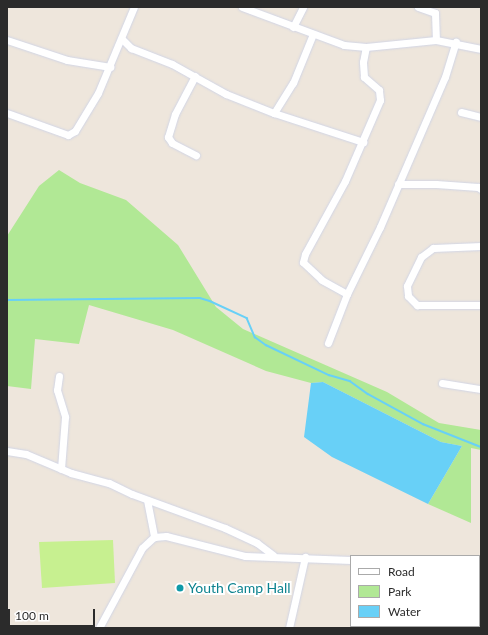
<!DOCTYPE html>
<style>
body{margin:0}
#map{position:relative;width:488px;height:635px;overflow:hidden;background:#eee6dc;font-family:Lato,sans-serif}
div>[style]{position:absolute}
[style*='--x']{left:calc(var(--x)*1px);top:calc(var(--y)*1px);width:calc(var(--w)*1px);rotate:calc(var(--a)*1deg)}
.green>*{inset:0;background:#b1e895}
.pitch>*{inset:0;background:#c7f090}
.water>*{inset:0;background:#68d0f7}
.stream>*{height:1.5px;margin:-0.75px;padding:0 0.75px;transform-origin:0.75px;border-radius:0.75px;background:#68d0f7}
.roads{filter:drop-shadow(0 0 1px #d1d5e5) drop-shadow(0 0 1px #d1d5e5)}
.street>*{height:7px;margin:-3.5px;padding:0 3.5px;transform-origin:3.5px;border-radius:3.5px;background:#fff}
.dots>*{width:11px;height:11px;translate:-50% -50%;box-sizing:border-box;border:2px solid #fff;border-radius:50%}
span{translate:-50% -50%;white-space:nowrap;text-align:center;line-height:1.15;-webkit-text-stroke:4px #fff;paint-order:stroke}
.culture-label{font-size:14px;color:#0d838f}
.left{translate:0 -50%;text-align:left}
.frame{position:absolute;inset:0;border:8px solid #2b2b2b;pointer-events:none}
.legend{position:absolute;left:350px;top:555px;width:130px;height:72px;box-sizing:border-box;background:#fff;border:1px solid #aaa;margin:0;padding:5px 7px;list-style:none;font-size:12px;color:#2b2b2b}
.legend li{display:flex;align-items:center;gap:8px;height:20px}
.legend b{width:20px;border:1px solid #aaa}
.scale{position:absolute;left:8px;top:609px;width:87px;height:18px;box-sizing:border-box;border:2px solid #2b2b2b;border-top:0;padding-left:5px;font-size:12px;line-height:14px;white-space:nowrap;color:#2b2b2b;-webkit-text-stroke:3px #fff;paint-order:stroke}
</style>
<div id="map">
<div class="green">
<i style="clip-path:polygon(59px 170px,80px 183px,126px 200px,178px 245px,216px 307px,243px 329px,387px 392px,439px 423px,481px 430px,481px 450px,471px 448px,471px 523px,428px 504px,462px 446px,441px 442px,323px 382px,311px 383px,266px 371px,173px 330px,89px 305px,79px 344px,35px 339px,31px 389px,7px 386px,7px 236px,39px 186px)"></i>
</div>
<div class="pitch">
<i style="clip-path:polygon(113px 540px,115px 583px,42px 588px,39px 542px)"></i>
</div>
<div class="water">
<i style="clip-path:polygon(323px 382px,441px 442px,462px 446px,428px 504px,332px 457px,304px 437px,311px 383px)"></i>
</div>
<div class="stream">
<i style="--x:7;--y:300;--w:193;--a:-0.6"></i>
<i style="--x:200;--y:298;--w:10;--a:17"></i>
<i style="--x:210;--y:301;--w:41;--a:24.7"></i>
<i style="--x:247;--y:318;--w:21;--a:67"></i>
<i style="--x:255;--y:337;--w:14;--a:36"></i>
<i style="--x:266;--y:345;--w:70;--a:25.5"></i>
<i style="--x:329;--y:375;--w:22;--a:16"></i>
<i style="--x:350;--y:381;--w:22;--a:36"></i>
<i style="--x:368;--y:394;--w:63;--a:28.6"></i>
<i style="--x:423;--y:424;--w:62;--a:21.6"></i>
</div>
<div class="roads">
<div class="street">
<i style="--x:242;--y:7;--w:109;--a:20.4"></i>
<i style="--x:344;--y:45;--w:22;--a:5"></i>
<i style="--x:366;--y:47;--w:70;--a:-5.7"></i>
<i style="--x:436;--y:40;--w:46;--a:11.3"></i>
<i style="--x:418;--y:7;--w:18;--a:19"></i>
<i style="--x:435;--y:13;--w:27;--a:88"></i>
<i style="--x:293;--y:27;--w:22;--a:-63"></i>
<i style="--x:122;--y:39;--w:13;--a:45"></i>
<i style="--x:131;--y:48;--w:44;--a:21.3"></i>
<i style="--x:172;--y:64;--w:62;--a:29.1"></i>
<i style="--x:226;--y:94;--w:52;--a:21.6"></i>
<i style="--x:274;--y:113;--w:94;--a:18"></i>
<i style="--x:7;--y:40;--w:63;--a:18.4"></i>
<i style="--x:67;--y:60;--w:44;--a:9.2"></i>
<i style="--x:195;--y:76;--w:43;--a:117.8"></i>
<i style="--x:175;--y:114;--w:24;--a:107"></i>
<i style="--x:168;--y:137;--w:7;--a:56"></i>
<i style="--x:172;--y:143;--w:27;--a:27"></i>
<i style="--x:461;--y:112;--w:21;--a:14"></i>
<i style="--x:7;--y:113;--w:65;--a:19.8"></i>
<i style="--x:68;--y:135;--w:8;--a:-30"></i>
<i style="--x:75;--y:131;--w:44;--a:-58.8"></i>
<i style="--x:98;--y:93;--w:93;--a:-67.3"></i>
<i style="--x:274;--y:113;--w:36;--a:-58"></i>
<i style="--x:293;--y:83;--w:53;--a:-67.8"></i>
<i style="--x:398;--y:184;--w:38;--a:0"></i>
<i style="--x:436;--y:184;--w:42;--a:4.1"></i>
<i style="--x:478;--y:187;--w:4;--a:34"></i>
<i style="--x:481;--y:246;--w:48;--a:177.6"></i>
<i style="--x:433;--y:248;--w:15;--a:143"></i>
<i style="--x:421;--y:257;--w:32;--a:116"></i>
<i style="--x:407;--y:286;--w:10;--a:84"></i>
<i style="--x:408;--y:296;--w:13;--a:45"></i>
<i style="--x:417;--y:305;--w:64;--a:0"></i>
<i style="--x:347;--y:294;--w:29;--a:-151"></i>
<i style="--x:322;--y:280;--w:26;--a:-137"></i>
<i style="--x:303;--y:262;--w:8;--a:-76"></i>
<i style="--x:305;--y:254;--w:83;--a:-61.3"></i>
<i style="--x:345;--y:181;--w:88;--a:-66.6"></i>
<i style="--x:380;--y:100;--w:10;--a:-96"></i>
<i style="--x:379;--y:90;--w:20;--a:-139"></i>
<i style="--x:364;--y:77;--w:15;--a:-94"></i>
<i style="--x:363;--y:62;--w:15;--a:-79"></i>
<i style="--x:328;--y:343;--w:53;--a:-68.8"></i>
<i style="--x:347;--y:294;--w:75;--a:-63.8"></i>
<i style="--x:380;--y:227;--w:163;--a:-66.6"></i>
<i style="--x:445;--y:77;--w:37;--a:-73"></i>
<i style="--x:59;--y:376;--w:14;--a:98"></i>
<i style="--x:57;--y:390;--w:28;--a:73"></i>
<i style="--x:65;--y:417;--w:52;--a:94.4"></i>
<i style="--x:442;--y:383;--w:39;--a:9"></i>
<i style="--x:7;--y:451;--w:19;--a:9"></i>
<i style="--x:26;--y:454;--w:49;--a:22.9"></i>
<i style="--x:71;--y:473;--w:39;--a:15"></i>
<i style="--x:109;--y:483;--w:25;--a:26"></i>
<i style="--x:132;--y:494;--w:99;--a:20.1"></i>
<i style="--x:225;--y:528;--w:35;--a:25"></i>
<i style="--x:257;--y:543;--w:20;--a:37"></i>
<i style="--x:147;--y:500;--w:38;--a:79"></i>
<i style="--x:479;--y:584;--w:4;--a:-56"></i>
<i style="--x:99;--y:628;--w:91;--a:-61.7"></i>
<i style="--x:142;--y:548;--w:16;--a:-43"></i>
<i style="--x:154;--y:537;--w:12;--a:-5"></i>
<i style="--x:166;--y:536;--w:81;--a:14.2"></i>
<i style="--x:245;--y:556;--w:106;--a:2.2"></i>
<i style="--x:289;--y:628;--w:73;--a:-77.3"></i>
<i style="--x:457;--y:628;--w:2;--a:-90"></i>
</div>
</div>
<div class="dots">
<i style="left:180px;top:588px;background:#0f9aa8"></i>
</div>
<div class="culture-label">
<span class="left" style="left:188px;top:588px">Youth Camp Hall</span>
</div>
<div class="frame"></div>
<ul class="legend">
<li><b style="height:5px;background:#fff"></b>Road</li>
<li><b style="height:11px;background:#b1e895"></b>Park</li>
<li><b style="height:11px;background:#68d0f7"></b>Water</li>
</ul>
<div class="scale">100 m</div>
</div>
